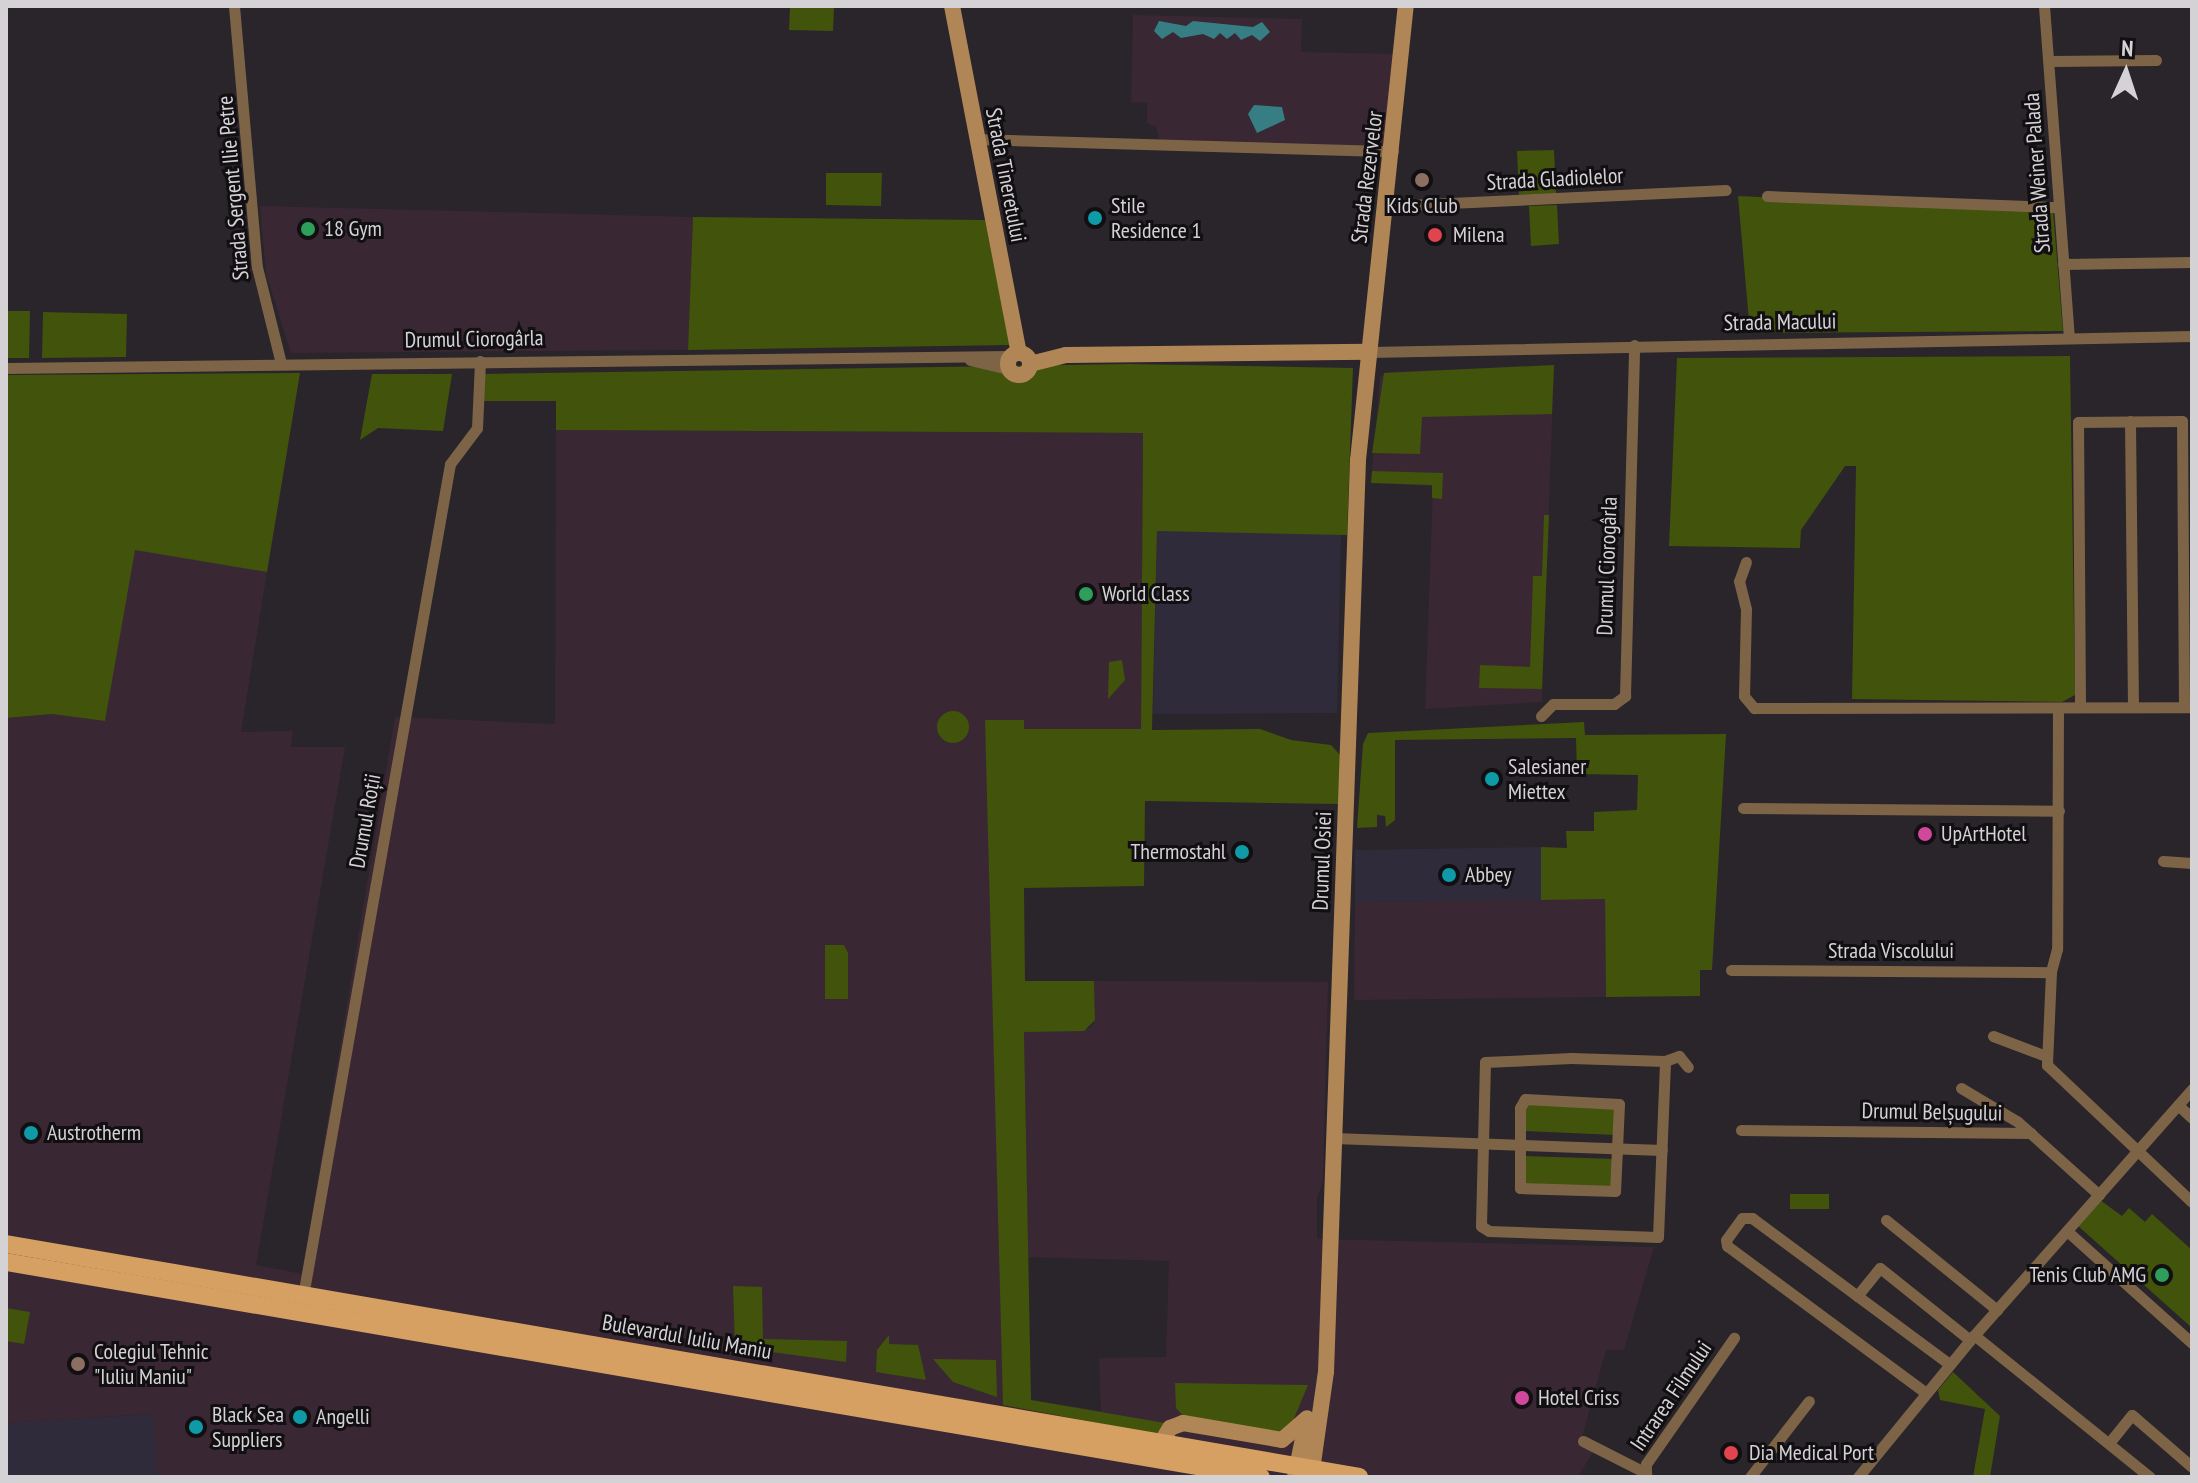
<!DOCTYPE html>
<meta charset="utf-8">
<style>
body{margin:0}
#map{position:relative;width:2198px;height:1483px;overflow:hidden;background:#29252a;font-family:"PT Sans Narrow",sans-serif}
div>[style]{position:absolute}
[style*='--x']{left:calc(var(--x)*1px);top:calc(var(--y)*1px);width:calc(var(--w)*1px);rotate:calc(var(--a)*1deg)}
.commercial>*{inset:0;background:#392833}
.industrial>*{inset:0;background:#302b3b}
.green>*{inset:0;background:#42530b}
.round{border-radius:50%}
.water>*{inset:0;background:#367e84}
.street>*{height:11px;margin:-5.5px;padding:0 5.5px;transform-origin:5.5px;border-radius:5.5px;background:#7e6447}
.secondary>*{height:16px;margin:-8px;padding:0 8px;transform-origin:8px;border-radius:8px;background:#b08657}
.secondary>.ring{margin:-8px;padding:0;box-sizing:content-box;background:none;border:16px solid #b08657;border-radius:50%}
.primary>*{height:18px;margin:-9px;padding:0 9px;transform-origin:9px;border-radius:9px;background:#d6a063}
.dots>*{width:22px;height:22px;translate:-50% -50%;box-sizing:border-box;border:4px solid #110f11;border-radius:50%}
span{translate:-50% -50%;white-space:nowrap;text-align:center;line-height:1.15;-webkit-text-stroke:6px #110f11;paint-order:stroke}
.street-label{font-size:22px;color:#d4d2d5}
.poi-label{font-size:22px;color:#d4d2d5}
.left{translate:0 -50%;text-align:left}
.right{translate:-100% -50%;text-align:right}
.frame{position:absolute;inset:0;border:8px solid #d4d2d5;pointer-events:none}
.north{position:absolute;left:2086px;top:32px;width:80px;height:80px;-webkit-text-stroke:6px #110f11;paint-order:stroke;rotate:3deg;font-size:22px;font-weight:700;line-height:32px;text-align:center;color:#d4d2d5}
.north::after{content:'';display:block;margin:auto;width:28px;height:36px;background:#d4d2d5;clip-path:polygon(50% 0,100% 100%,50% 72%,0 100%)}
</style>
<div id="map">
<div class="commercial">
<i style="clip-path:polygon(1133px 15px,1302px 19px,1301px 52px,1396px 54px,1384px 147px,1160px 141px,1156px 127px,1147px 123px,1147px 103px,1131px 102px)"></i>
<i style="clip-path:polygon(260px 206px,693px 217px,688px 350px,291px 353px,266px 274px)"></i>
<i style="clip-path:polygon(1554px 365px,1542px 702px,1425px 709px,1433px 486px,1371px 483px,1380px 377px,1387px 372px)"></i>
<i style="clip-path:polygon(556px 430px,1143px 433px,1141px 729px,1024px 729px,1023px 720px,985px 721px,1031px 1400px,1101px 1411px,1099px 1358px,1166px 1357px,1169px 1261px,1028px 1257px,1024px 1032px,1090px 1028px,1095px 1020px,1094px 981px,1328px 982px,1323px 1181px,1317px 1198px,1317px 1239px,1654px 1247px,1624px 1350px,1606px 1350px,1582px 1437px,1597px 1445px,1578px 1477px,158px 1477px,152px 1414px,6px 1423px,6px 718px,52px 714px,105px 721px,134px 549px,267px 572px,241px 732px,293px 731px,291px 747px,345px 747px,256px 1265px,302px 1274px,395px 717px,555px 724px)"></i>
<i style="clip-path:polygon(1605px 899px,1606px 997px,1354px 1000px,1355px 902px)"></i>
</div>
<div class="industrial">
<i style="clip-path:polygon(1157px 530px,1341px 534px,1337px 713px,1153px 714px)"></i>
<i style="clip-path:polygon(1541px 847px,1541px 900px,1355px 902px,1355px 850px)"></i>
<i style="clip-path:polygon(153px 1414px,158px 1477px,6px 1477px,6px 1423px)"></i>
</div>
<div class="green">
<i style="clip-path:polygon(790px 7px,834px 8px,833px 31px,789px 30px)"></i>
<i style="clip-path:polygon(1554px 150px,1556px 194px,1519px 195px,1517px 151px)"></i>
<i style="clip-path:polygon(826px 173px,882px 173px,881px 206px,826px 205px)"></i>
<i style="clip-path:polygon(1738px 196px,2053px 211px,2063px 331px,1750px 333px)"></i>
<i style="clip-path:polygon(1557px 205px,1559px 244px,1531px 246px,1529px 206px)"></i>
<i style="clip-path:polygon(693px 217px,985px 220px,1010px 345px,688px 350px)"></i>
<i style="clip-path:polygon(6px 311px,30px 311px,29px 358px,6px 358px)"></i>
<i style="clip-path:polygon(43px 312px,127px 314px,126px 357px,42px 358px)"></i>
<i style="clip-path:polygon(2070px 356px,2075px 695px,2062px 702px,1852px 699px,1856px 466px,1845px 466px,1801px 530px,1800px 548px,1669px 546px,1677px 358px)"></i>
<i style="clip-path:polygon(1129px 364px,1353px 368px,1347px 535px,1157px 531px,1152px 730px,1260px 729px,1291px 740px,1331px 745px,1341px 756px,1340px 804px,1145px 801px,1144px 886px,1024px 888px,1025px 981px,1094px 981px,1095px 1020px,1084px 1031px,1024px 1032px,1031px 1400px,1165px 1423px,1156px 1434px,1003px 1405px,985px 720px,1024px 720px,1024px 729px,1141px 729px,1143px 433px,556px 430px,556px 401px,482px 401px,482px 374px)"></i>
<i style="clip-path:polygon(1554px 365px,1552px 414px,1422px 417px,1420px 454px,1372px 453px,1384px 373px)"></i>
<i style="clip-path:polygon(300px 373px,267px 572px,135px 550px,105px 721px,52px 714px,6px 718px,6px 375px)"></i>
<i style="clip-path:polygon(372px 374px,452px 374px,443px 431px,378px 428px,360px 440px)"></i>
<i style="clip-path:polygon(1372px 471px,1443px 473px,1442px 499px,1432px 498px,1432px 485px,1371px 483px)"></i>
<i style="clip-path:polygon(1544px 515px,1549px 515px,1542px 689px,1479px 688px,1480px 665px,1530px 667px,1533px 576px,1542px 576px)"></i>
<i style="clip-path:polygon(1122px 660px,1125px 680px,1108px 699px,1109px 662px)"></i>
<i class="round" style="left:937px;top:711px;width:32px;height:32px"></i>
<i style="clip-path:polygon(1584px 722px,1585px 735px,1726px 734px,1712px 970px,1700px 970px,1700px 996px,1606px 997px,1605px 899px,1541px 900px,1541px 847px,1567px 848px,1566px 831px,1594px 831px,1594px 812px,1637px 810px,1638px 775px,1577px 774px,1576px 738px,1395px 740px,1395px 820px,1386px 827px,1385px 816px,1377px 815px,1377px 827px,1357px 828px,1363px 744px,1368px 733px)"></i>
<i style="clip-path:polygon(825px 945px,844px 945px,848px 953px,848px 999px,825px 999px)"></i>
<i style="clip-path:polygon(1527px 1104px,1615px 1108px,1617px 1135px,1522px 1131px)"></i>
<i style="clip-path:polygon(1521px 1156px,1616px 1159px,1615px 1180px,1609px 1188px,1524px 1183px)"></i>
<i style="clip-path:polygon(1790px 1194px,1829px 1194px,1829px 1209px,1790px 1209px)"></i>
<i style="clip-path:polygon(2100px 1200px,2122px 1216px,2129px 1208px,2145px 1222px,2152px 1214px,2192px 1250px,2191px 1327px,2077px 1225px)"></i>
<i style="clip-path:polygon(733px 1286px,762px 1287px,763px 1339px,847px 1341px,846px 1362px,735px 1347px)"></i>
<i style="clip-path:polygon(6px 1308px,30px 1312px,24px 1344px,6px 1341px)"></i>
<i style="clip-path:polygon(889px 1335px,889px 1344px,918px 1345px,926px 1380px,876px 1372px,877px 1350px)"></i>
<i style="clip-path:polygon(933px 1359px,996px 1360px,997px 1397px,953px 1382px)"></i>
<i style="clip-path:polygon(1953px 1372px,2000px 1416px,1990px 1477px,1973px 1477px,1985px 1409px,1940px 1400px,1938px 1390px)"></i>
<i style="clip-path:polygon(1175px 1383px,1308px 1385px,1293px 1421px,1278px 1435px,1186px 1419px,1176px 1408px)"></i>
</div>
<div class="water">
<i style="clip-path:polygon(1159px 21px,1186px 26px,1193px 21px,1253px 27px,1262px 22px,1270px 32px,1260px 41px,1252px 35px,1241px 40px,1235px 33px,1227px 39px,1220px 33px,1214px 39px,1203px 34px,1181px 38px,1173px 32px,1162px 39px,1154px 31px)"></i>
<i style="clip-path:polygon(1254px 105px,1282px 107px,1285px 120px,1257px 133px,1248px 114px)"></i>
</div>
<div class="street">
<i style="--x:234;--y:6;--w:262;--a:85"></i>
<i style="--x:257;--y:267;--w:99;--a:76"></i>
<i style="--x:2044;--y:6;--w:333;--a:85.7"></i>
<i style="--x:2049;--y:61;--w:107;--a:-0.5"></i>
<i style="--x:977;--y:139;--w:416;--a:1.7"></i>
<i style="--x:1767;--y:196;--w:291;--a:2.2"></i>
<i style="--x:1386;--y:206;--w:340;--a:-2.7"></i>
<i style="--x:2063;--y:264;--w:129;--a:-0.9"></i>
<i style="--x:1369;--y:352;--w:823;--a:-1.11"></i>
<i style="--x:970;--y:360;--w:39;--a:13"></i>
<i style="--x:6;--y:368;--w:1004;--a:-0.68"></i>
<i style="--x:2130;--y:421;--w:282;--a:89.4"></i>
<i style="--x:1746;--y:562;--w:20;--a:110"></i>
<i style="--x:1739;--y:581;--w:29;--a:76"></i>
<i style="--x:1746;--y:609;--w:87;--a:91.3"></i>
<i style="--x:1744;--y:696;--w:16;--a:50"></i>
<i style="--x:1754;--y:708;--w:438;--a:-0.1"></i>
<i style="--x:2080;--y:704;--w:282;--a:-90.4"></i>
<i style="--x:2078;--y:422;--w:104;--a:-0.6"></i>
<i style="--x:2182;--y:421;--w:281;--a:89.6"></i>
<i style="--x:2058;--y:709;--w:240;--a:90.2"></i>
<i style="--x:2057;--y:949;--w:24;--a:105"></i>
<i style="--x:2051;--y:972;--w:93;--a:92.5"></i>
<i style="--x:2047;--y:1065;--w:199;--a:43.4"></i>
<i style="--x:1541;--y:716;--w:17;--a:-45"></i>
<i style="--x:1553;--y:704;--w:61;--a:0"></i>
<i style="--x:1614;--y:704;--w:14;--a:-36"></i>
<i style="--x:1625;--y:696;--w:351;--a:-88.5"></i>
<i style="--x:1743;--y:808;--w:316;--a:0.5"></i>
<i style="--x:2163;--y:861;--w:29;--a:4"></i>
<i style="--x:1731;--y:970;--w:320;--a:0.4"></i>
<i style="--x:1993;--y:1036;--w:57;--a:20.7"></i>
<i style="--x:1665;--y:1061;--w:94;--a:-178.2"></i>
<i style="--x:1571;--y:1058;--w:86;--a:177.3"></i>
<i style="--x:1485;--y:1062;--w:164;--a:91.4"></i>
<i style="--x:1481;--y:1226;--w:9;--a:32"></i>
<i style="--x:1489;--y:1231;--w:169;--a:2"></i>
<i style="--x:1658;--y:1237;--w:176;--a:-87.7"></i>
<i style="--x:1665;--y:1061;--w:15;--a:-20"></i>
<i style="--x:1679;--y:1056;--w:14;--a:51"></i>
<i style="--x:1961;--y:1088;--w:66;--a:30.8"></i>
<i style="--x:2018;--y:1122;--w:109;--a:42"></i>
<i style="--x:1525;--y:1099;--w:94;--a:3"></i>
<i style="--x:1619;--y:1104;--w:87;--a:92.6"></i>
<i style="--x:1615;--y:1191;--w:95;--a:-178.2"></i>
<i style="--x:1520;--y:1188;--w:80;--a:-90"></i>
<i style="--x:1520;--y:1108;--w:10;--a:-61"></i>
<i style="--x:2178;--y:1105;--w:19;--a:43"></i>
<i style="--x:1741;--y:1130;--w:290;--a:0.6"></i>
<i style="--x:1334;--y:1138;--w:328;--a:2.1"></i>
<i style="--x:1886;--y:1220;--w:143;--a:39"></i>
<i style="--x:2067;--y:1231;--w:168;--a:41.9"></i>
<i style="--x:303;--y:1296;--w:845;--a:-79.98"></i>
<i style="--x:450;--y:464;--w:45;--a:-53.1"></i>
<i style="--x:477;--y:428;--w:67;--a:-87.4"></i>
<i style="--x:1857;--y:1296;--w:36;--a:-51"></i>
<i style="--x:1880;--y:1268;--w:115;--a:38.7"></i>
<i style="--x:1974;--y:1335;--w:226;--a:38.9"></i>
<i style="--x:1926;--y:1393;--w:247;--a:-143.5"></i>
<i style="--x:1727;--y:1246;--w:6;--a:-99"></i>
<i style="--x:1726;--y:1240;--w:27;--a:-54"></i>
<i style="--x:1742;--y:1218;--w:10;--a:0"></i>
<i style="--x:1752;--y:1218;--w:245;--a:36.5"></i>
<i style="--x:1583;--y:1441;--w:71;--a:26.9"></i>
<i style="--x:2109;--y:1443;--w:36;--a:-51"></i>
<i style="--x:2132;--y:1415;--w:79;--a:40.9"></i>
<i style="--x:1646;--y:1477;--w:13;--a:-90"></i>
<i style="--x:1646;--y:1464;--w:154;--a:-55.1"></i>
<i style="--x:1750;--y:1477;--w:96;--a:-52.2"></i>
<i style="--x:1858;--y:1477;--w:177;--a:-50.7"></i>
<i style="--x:1970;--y:1340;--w:335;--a:-48.5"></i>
</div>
<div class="secondary">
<i style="--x:952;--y:6;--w:353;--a:79.1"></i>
<i class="ring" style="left:1008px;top:353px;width:6px;height:6px"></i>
<i style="--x:1030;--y:364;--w:37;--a:-14"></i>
<i style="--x:1066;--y:355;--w:303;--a:-0.6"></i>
<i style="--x:1160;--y:1444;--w:19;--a:-58"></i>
<i style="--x:1170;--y:1428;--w:14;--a:-21"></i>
<i style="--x:1183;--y:1423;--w:100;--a:9.7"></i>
<i style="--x:1282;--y:1440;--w:33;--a:-41"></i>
<i style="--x:1295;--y:1477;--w:54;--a:-78.3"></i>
<i style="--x:1311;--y:1477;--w:106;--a:-81.9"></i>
<i style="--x:1326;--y:1372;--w:913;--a:-87.99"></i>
<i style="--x:1358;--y:460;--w:457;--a:-84"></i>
</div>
<div class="primary">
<i style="--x:6;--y:1244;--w:1373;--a:9.77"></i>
<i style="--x:6;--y:1262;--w:1273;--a:9.72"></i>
</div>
<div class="dots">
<i style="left:1422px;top:180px;background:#8d6e63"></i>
<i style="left:1095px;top:218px;background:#0f9aa8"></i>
<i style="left:308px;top:229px;background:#2e9e5b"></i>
<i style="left:1435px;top:235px;background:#e0444e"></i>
<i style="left:1086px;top:594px;background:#2e9e5b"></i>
<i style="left:1492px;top:779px;background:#0f9aa8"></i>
<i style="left:1925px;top:834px;background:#d1479c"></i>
<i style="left:1242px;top:852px;background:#0f9aa8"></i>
<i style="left:1449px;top:875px;background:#0f9aa8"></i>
<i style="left:31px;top:1133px;background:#0f9aa8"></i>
<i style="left:2162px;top:1275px;background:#2e9e5b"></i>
<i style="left:78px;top:1364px;background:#8d6e63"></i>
<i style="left:1522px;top:1398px;background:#d1479c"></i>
<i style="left:300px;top:1417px;background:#0f9aa8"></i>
<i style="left:196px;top:1427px;background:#0f9aa8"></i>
<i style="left:1731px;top:1453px;background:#e0444e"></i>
</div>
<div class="street-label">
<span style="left:2037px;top:173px;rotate:-94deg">Strada Weiner Palada</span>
<span style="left:1006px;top:175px;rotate:79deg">Strada Tineretului</span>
<span style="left:1367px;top:177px;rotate:-83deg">Strada Rezervelor</span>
<span style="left:1555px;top:179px;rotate:-3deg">Strada Gladiolelor</span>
<span style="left:233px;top:188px;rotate:-95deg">Strada Sergent Ilie Petre</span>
<span style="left:1780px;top:322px;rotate:-1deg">Strada Macului</span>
<span style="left:474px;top:339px;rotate:-1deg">Drumul Ciorogârla</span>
<span style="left:1607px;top:566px;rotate:-88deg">Drumul Ciorogârla</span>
<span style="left:365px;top:821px;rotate:-80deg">Drumul Roții</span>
<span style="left:1322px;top:861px;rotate:-88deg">Drumul Osiei</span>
<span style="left:1891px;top:951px">Strada Viscolului</span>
<span style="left:1932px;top:1112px;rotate:1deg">Drumul Belșugului</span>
<span style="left:687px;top:1337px;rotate:10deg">Bulevardul Iuliu Maniu</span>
<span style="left:1671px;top:1396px;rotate:-56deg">Intrarea Filmului</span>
</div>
<div class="poi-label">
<span class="left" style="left:1111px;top:218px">Stile<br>Residence 1</span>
<span style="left:1422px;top:206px">Kids Club</span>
<span class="left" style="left:324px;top:229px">18 Gym</span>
<span class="left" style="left:1453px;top:235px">Milena</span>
<span class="left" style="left:1102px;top:594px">World Class</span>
<span class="left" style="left:1508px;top:779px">Salesianer<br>Miettex</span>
<span class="left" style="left:1941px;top:834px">UpArtHotel</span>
<span class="right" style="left:1226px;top:852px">Thermostahl</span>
<span class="left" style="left:1465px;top:875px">Abbey</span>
<span class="left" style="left:47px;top:1133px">Austrotherm</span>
<span class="right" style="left:2146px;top:1275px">Tenis Club AMG</span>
<span class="left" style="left:94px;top:1364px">Colegiul Tehnic<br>"Iuliu Maniu"</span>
<span class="left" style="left:1538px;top:1398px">Hotel Criss</span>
<span class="left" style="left:212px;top:1427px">Black Sea<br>Suppliers</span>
<span class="left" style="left:316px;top:1417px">Angelli</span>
<span class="left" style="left:1749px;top:1453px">Dia Medical Port</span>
</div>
<div class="frame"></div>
<div class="north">N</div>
</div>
